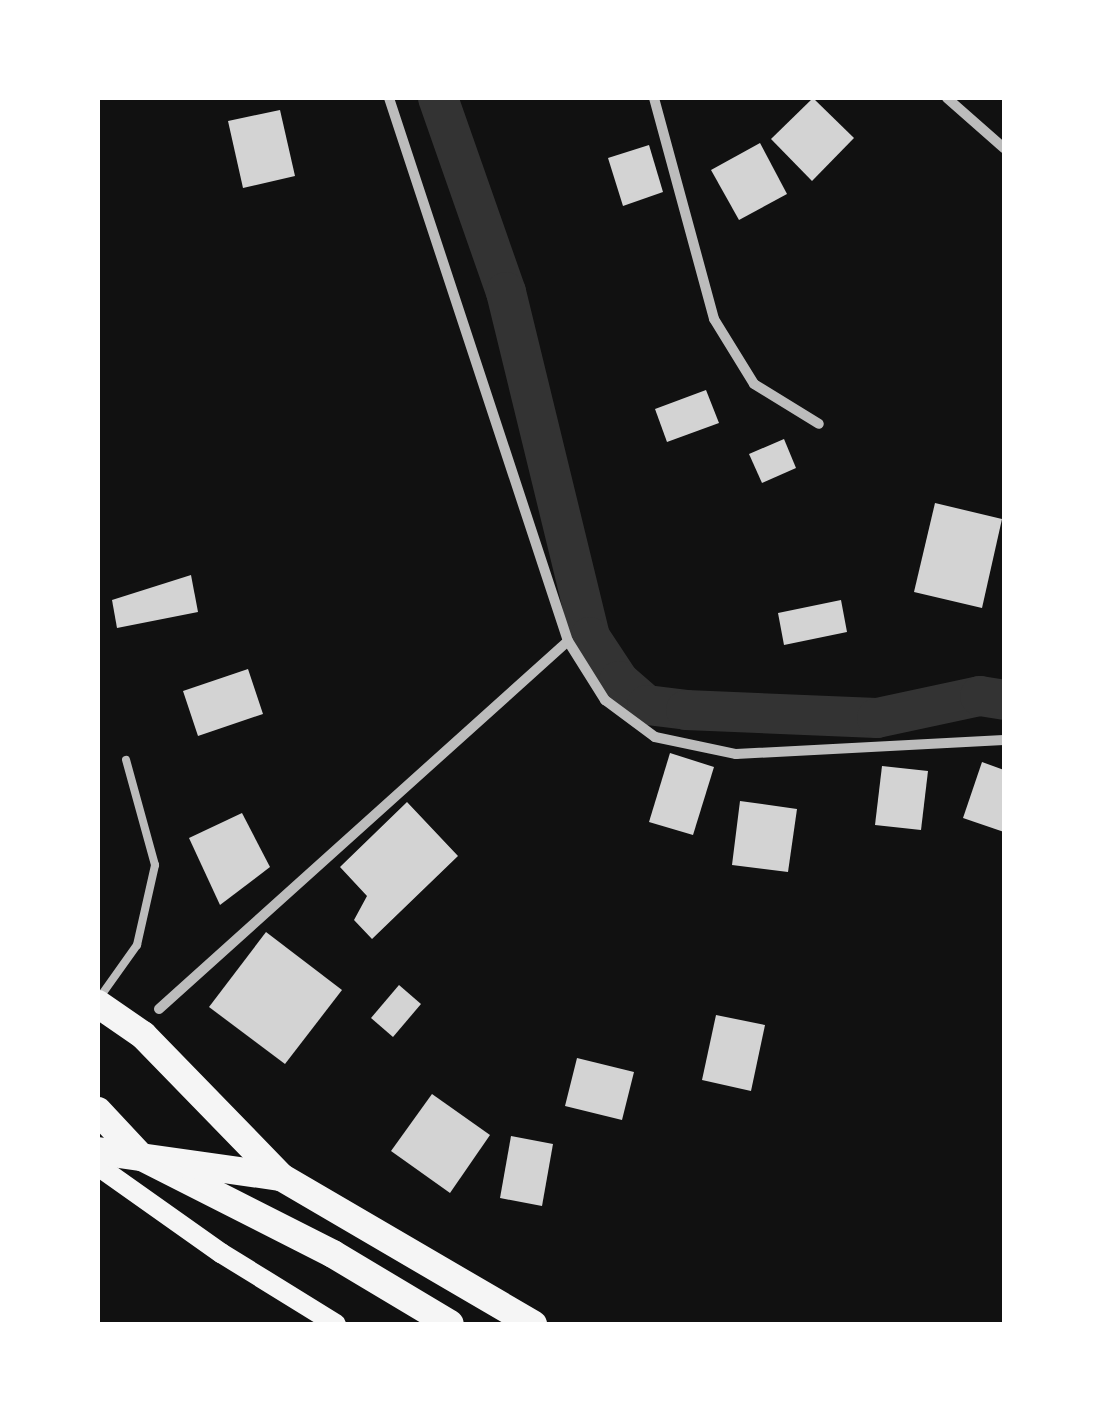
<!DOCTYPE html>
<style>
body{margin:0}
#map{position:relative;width:1102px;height:1422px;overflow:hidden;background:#111;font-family:Poppins,sans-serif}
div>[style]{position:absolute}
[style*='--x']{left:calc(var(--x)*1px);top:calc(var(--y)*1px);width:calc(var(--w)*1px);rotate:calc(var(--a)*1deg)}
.canal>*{height:40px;margin:-20px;padding:0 20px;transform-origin:20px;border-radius:20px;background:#333}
.building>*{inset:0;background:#d3d3d3}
.service>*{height:8px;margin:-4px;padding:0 4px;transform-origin:4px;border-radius:4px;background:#bcbcbc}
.minor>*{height:10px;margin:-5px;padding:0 5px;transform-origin:5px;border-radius:5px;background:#bcbcbc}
.secondary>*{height:20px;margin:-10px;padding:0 10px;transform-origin:10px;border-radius:10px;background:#f5f5f5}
.trunk>*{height:28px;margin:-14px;padding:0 14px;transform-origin:14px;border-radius:14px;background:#f5f5f5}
span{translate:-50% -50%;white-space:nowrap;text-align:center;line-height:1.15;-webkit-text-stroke:10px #fff;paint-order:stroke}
.frame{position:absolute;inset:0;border:100px solid #fff;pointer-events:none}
</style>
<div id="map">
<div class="canal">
<i style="--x:438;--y:98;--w:206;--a:70.7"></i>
<i style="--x:506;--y:292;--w:355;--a:76.3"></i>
<i style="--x:590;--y:637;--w:53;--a:56.6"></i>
<i style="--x:619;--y:681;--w:37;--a:41"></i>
<i style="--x:647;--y:705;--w:39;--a:7"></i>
<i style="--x:686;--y:710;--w:191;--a:2.4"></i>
<i style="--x:877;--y:718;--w:105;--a:-12.1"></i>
<i style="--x:980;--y:696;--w:24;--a:9"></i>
</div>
<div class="building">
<i style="clip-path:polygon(813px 98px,854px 138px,812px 181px,771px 139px)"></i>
<i style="clip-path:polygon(280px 110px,295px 176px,243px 188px,228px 121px)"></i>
<i style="clip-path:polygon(760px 143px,787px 194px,739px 220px,711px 170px)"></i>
<i style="clip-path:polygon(649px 145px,663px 192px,623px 206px,608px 158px)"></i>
<i style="clip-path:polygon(706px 390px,719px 423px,667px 442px,655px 409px)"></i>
<i style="clip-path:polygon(784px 439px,796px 468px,762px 483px,749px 454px)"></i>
<i style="clip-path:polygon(935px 503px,1002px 519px,982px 608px,914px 592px)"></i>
<i style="clip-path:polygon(191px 575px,198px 612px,117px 628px,112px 600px)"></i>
<i style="clip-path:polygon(841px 600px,847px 632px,784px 645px,778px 613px)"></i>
<i style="clip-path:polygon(248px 669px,263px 714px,198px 736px,183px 691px)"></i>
<i style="clip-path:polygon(670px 753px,714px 767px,693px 835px,649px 822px)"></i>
<i style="clip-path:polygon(982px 762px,1004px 770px,1004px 832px,963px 818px)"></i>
<i style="clip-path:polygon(882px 766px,928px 771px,921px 830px,875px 825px)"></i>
<i style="clip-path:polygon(740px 801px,797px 809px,788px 872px,732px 865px)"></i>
<i style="clip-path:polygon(407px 802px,458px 856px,372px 939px,354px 920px,367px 896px,340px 867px)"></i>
<i style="clip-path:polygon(242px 813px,270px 867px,220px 905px,189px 838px)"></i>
<i style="clip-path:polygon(266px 932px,342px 990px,285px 1064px,209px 1007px)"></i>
<i style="clip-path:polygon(399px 985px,421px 1004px,393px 1037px,371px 1018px)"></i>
<i style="clip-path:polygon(716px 1015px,765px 1025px,751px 1091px,702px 1080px)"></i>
<i style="clip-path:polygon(577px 1058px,634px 1072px,622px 1120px,565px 1106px)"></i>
<i style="clip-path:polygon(432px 1094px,490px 1135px,450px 1193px,391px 1151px)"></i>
<i style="clip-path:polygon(511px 1136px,553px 1144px,542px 1206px,500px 1198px)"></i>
</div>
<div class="service">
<i style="--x:100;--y:997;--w:64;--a:-54.6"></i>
<i style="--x:137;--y:945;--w:82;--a:-77.3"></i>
<i style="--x:155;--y:865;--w:109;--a:-105.4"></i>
</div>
<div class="minor">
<i style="--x:389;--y:98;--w:572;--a:71.76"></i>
<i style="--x:568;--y:641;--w:70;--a:57.9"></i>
<i style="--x:605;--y:700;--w:62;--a:36.5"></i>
<i style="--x:655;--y:737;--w:83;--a:11.9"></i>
<i style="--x:736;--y:754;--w:268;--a:-3"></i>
<i style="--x:654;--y:98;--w:229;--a:74.8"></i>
<i style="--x:714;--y:319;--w:76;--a:58.4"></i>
<i style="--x:754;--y:384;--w:76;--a:31.6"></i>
<i style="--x:947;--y:98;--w:76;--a:41.3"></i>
<i style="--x:159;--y:1009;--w:550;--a:-41.98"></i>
</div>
<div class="secondary">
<i style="--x:98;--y:1166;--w:151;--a:35.3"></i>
<i style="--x:221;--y:1253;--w:135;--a:31.7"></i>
</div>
<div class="trunk">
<i style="--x:98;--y:1004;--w:55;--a:34.6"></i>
<i style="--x:143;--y:1035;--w:198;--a:45.8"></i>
<i style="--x:98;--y:1111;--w:62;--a:47"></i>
<i style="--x:140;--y:1156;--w:216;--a:26.9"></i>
<i style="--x:333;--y:1254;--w:136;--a:30.9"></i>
<i style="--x:98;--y:1151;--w:185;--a:8.1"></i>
<i style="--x:281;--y:1177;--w:292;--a:30.3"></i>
</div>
<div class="frame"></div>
</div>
